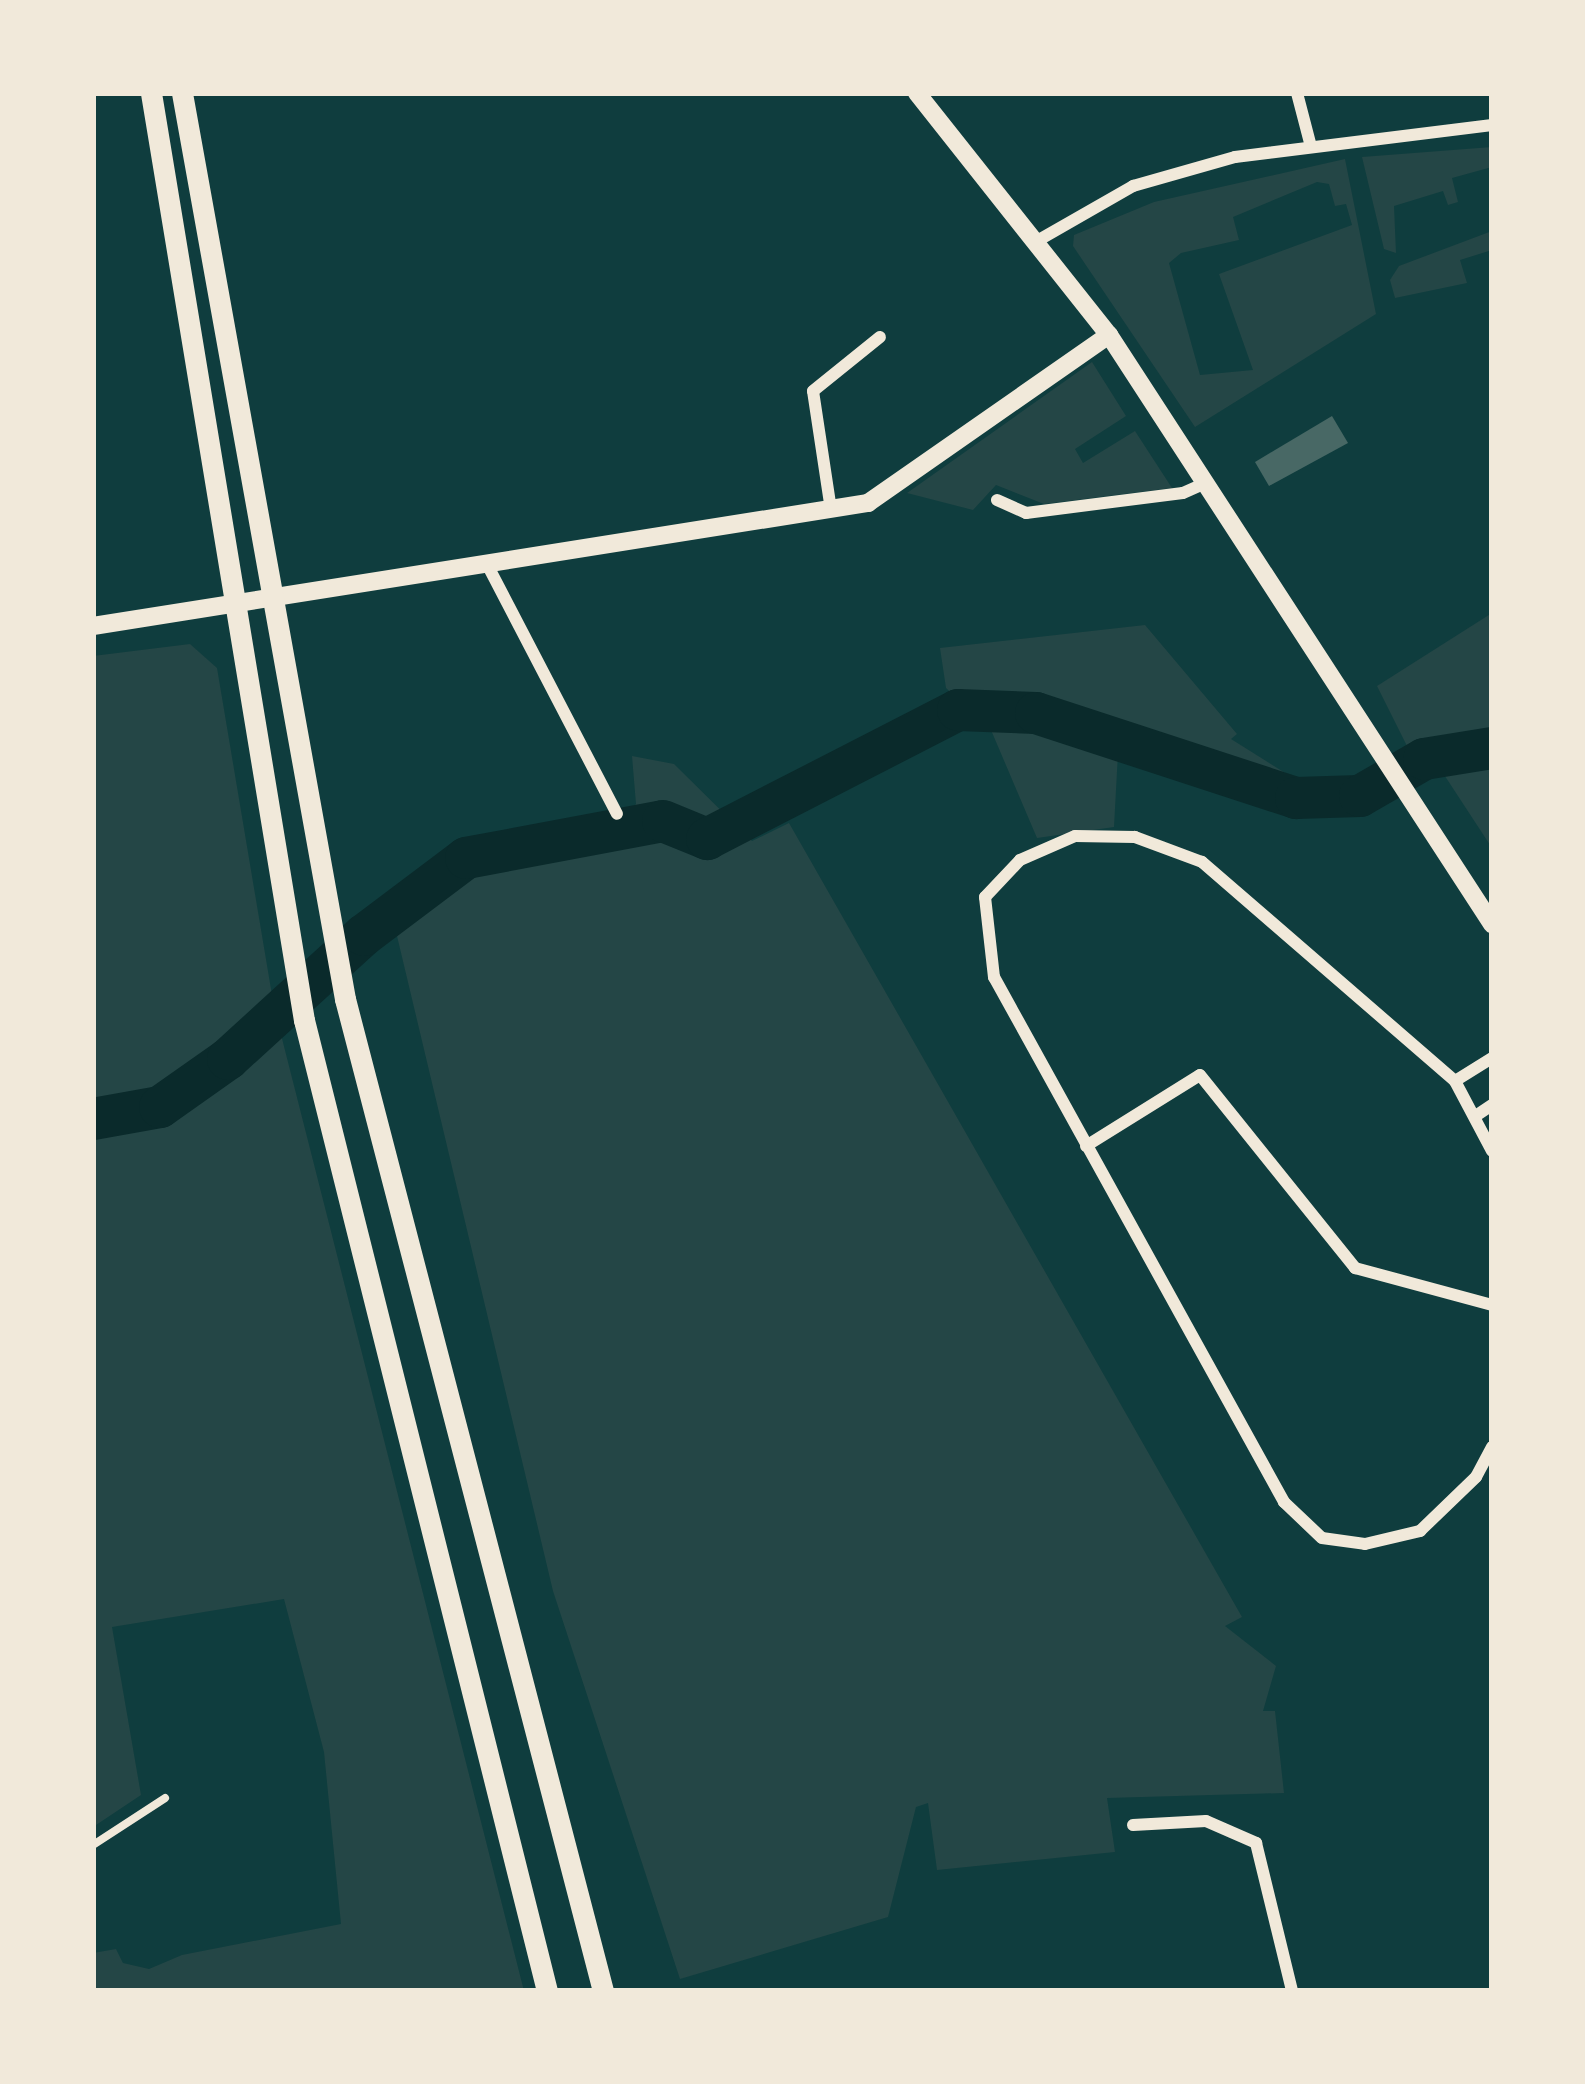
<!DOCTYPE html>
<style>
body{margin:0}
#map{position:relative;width:1585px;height:2084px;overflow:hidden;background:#0f3d3e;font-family:"Alegreya Sans",sans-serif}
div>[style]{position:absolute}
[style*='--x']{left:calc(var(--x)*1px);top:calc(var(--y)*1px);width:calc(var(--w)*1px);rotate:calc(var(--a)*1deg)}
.green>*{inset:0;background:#244646}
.river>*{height:42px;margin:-21px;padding:0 21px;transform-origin:21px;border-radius:21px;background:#0a2a2b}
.building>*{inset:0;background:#486865}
.service>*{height:8px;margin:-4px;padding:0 4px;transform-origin:4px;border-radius:4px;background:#f1e9da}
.minor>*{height:12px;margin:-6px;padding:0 6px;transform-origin:6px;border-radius:6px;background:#f1e9da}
.tertiary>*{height:18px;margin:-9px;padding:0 9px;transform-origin:9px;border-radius:9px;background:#f1e9da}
.secondary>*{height:21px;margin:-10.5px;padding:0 10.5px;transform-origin:10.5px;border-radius:10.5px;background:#f1e9da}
span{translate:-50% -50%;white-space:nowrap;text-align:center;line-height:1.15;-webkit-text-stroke:9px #f1e9da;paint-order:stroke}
.frame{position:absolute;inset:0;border:96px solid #f1e9da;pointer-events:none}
</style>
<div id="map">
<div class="green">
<i style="clip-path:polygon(1492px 147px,1492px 167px,1452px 178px,1458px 202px,1448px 205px,1443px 191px,1394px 206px,1396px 253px,1384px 249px,1362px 157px)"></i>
<i style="clip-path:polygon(evenodd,1345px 159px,1376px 314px,1195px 427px,1073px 246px,1074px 235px,1154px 202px,1345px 159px,1317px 182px,1329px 184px,1335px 206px,1346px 204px,1352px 225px,1219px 274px,1253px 370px,1200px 375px,1169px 263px,1181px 253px,1239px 240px,1233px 217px,1317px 182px)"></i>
<i style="clip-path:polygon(1492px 231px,1492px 250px,1460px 260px,1467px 283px,1395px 298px,1390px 280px,1399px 266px)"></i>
<i style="clip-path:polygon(1092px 362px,1126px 416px,1075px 449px,1083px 463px,1135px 431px,1172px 488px,1044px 504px,996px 485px,973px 510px,907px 493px)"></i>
<i style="clip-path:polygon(1492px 613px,1492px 739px,1410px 752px,1377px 686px)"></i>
<i style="clip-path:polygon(1145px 625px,1237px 734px,1231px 739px,1290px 776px,1026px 696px,958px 699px,946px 688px,940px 648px)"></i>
<i style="clip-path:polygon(190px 644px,217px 668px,274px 1007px,524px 1991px,93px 1991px,93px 1953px,116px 1949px,123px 1963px,149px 1969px,182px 1955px,341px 1924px,324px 1752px,284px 1599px,112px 1627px,141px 1795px,93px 1827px,93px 656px)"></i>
<i style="clip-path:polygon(1021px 722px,1118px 753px,1114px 827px,1037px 838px,991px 730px,978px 725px)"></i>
<i style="clip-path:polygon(632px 756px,674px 764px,752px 841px,789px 823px,1242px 1617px,1225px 1626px,1276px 1666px,1263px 1711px,1275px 1711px,1284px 1793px,1107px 1798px,1115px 1852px,937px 1870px,928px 1803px,916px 1807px,888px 1917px,680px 1979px,553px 1591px,387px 894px,597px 844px,636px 804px)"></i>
<i style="clip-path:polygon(1492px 762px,1492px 848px,1439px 767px)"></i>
</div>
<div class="river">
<i style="--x:93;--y:1119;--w:68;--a:-10.2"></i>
<i style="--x:160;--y:1107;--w:83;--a:-35.2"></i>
<i style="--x:228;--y:1059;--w:184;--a:-42.4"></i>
<i style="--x:364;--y:935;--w:128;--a:-37"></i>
<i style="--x:466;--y:858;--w:200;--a:-10.6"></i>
<i style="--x:663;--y:821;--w:48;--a:22.2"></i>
<i style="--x:707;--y:839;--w:282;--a:-27.2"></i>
<i style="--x:958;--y:710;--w:78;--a:2.2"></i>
<i style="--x:1036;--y:713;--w:274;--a:18.1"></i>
<i style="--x:1296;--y:798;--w:64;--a:-1.8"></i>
<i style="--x:1360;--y:796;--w:74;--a:-30"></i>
<i style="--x:1424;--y:759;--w:69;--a:-9.2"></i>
</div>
<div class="building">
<i style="clip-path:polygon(1332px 416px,1348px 443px,1269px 486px,1255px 462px)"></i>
</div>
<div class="service">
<i style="--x:93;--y:1845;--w:86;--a:-33.1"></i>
</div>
<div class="minor">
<i style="--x:1297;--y:93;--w:52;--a:75.4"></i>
<i style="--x:1037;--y:241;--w:111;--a:-29.8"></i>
<i style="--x:1133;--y:186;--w:106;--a:-15.9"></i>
<i style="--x:1235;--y:157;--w:259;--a:-7.1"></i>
<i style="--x:997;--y:500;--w:32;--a:24"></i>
<i style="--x:1026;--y:513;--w:158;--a:-7.3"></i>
<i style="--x:1183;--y:493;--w:24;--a:-24"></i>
<i style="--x:831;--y:510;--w:120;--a:-98.6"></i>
<i style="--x:813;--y:391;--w:86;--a:-38.9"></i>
<i style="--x:489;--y:568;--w:277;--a:62.5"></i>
<i style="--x:1455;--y:1081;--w:44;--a:-31.9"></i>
<i style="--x:1477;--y:1115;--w:18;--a:-34"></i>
<i style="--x:1086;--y:1146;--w:134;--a:-31.9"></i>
<i style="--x:1200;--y:1075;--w:248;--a:51.2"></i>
<i style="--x:1355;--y:1268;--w:142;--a:15.1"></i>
<i style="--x:1492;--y:1151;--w:79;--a:-117.9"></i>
<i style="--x:1455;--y:1081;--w:335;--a:-139.1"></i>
<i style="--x:1202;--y:862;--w:72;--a:-159.5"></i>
<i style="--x:1135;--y:837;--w:60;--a:-179"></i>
<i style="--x:1075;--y:836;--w:60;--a:156.4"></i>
<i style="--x:1020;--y:860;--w:51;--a:133.4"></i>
<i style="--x:985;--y:897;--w:81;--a:83.6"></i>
<i style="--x:994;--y:977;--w:600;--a:61.08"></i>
<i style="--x:1284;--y:1502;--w:52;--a:43.5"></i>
<i style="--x:1322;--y:1538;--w:43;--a:7.9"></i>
<i style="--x:1365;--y:1544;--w:57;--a:-13.3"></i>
<i style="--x:1420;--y:1531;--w:78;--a:-44"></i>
<i style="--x:1476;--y:1477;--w:34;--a:-62"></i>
<i style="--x:1133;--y:1825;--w:73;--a:-3.1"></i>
<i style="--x:1206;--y:1821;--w:55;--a:23.7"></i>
<i style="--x:1256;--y:1843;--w:152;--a:76.3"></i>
</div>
<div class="tertiary">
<i style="--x:917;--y:93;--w:309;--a:51.6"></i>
<i style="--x:1109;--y:335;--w:703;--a:56.97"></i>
<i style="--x:93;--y:626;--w:785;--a:-9.02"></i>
<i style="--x:868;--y:503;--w:294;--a:-34.9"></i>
</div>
<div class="secondary">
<i style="--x:151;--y:93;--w:940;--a:80.63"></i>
<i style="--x:304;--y:1020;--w:1001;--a:75.95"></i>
<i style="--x:182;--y:93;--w:921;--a:79.8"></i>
<i style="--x:345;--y:999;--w:1025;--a:75.42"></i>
</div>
<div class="frame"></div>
</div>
